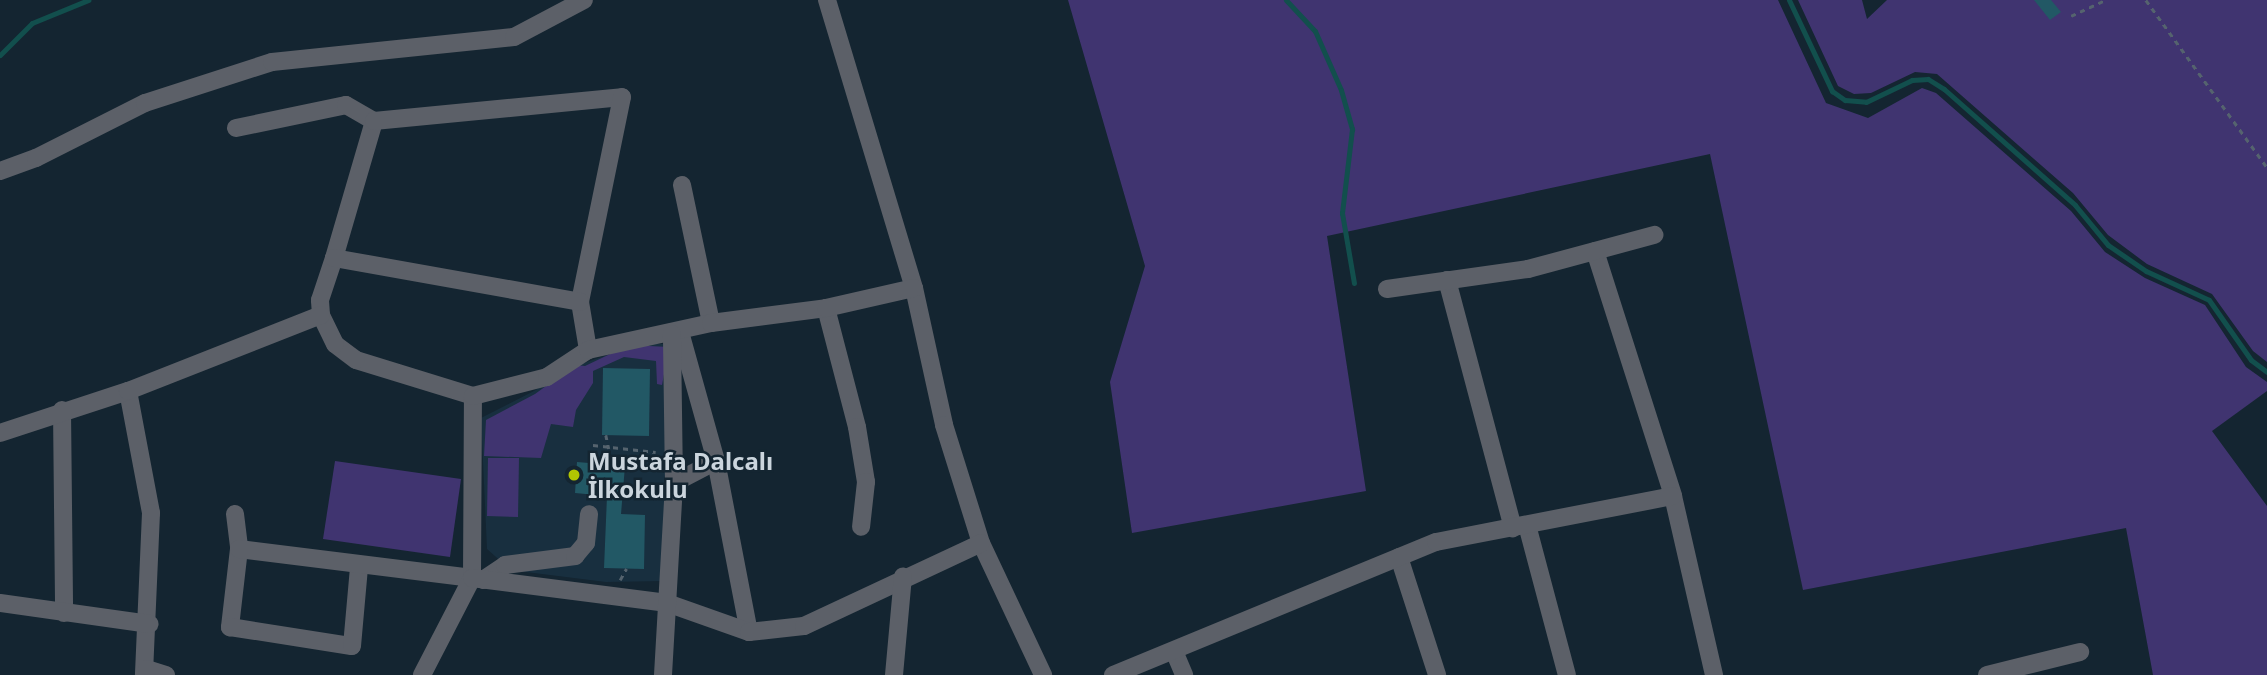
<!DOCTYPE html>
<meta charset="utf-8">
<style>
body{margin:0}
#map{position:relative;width:2267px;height:675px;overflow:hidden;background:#142531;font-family:"Noto Sans",sans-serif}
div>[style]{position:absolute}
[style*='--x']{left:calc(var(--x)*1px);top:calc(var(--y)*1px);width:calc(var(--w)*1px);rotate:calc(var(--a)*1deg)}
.built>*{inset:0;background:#182f3f}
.green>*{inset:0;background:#403470}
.stream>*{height:5px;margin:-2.5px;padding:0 2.5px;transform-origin:2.5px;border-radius:2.5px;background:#124f4d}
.building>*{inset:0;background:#225865}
.path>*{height:2.5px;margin-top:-1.25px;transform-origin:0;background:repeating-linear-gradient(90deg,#55636e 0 5px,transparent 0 10px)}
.minor>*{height:18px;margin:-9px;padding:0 9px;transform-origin:9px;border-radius:9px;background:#5c6068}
.dots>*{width:19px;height:19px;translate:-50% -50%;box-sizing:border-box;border:4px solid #142531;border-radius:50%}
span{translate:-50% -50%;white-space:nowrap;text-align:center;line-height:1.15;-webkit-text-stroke:5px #142531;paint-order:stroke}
.poi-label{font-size:24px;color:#cbd5dd;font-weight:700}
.left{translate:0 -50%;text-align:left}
</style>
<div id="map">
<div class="built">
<i style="clip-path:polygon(639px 344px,669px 344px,663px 581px,606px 582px,518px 571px,505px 565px,487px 549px,481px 418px,534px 391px,574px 363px,584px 363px)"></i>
</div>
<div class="green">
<i style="clip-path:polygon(1068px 0,1778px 0,1826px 103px,1868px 118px,1922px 88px,1936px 93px,2071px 211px,2105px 252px,2145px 278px,2205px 305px,2246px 367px,2267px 382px,2267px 391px,2212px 431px,2267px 506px,2267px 675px,2153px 675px,2126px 528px,1803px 590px,1710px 154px,1327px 236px,1366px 491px,1132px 533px,1110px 382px,1145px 266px)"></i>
<i style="clip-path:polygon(1798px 0,1862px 0,1867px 19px,1887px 0,2267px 0,2267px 362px,2253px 351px,2212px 294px,2147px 264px,2108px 235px,2073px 193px,1937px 74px,1915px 72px,1871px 93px,1854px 94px,1838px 86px)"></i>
<i style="clip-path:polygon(629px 345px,669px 347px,662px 385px,657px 384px,656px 361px,624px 357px,593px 371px,593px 383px,576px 410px,573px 427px,551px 424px,541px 458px,484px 456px,486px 420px,535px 394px,575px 365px,585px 366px)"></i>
<i style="clip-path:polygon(488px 458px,519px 458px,518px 517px,487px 516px)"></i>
<i style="clip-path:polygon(335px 461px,461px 479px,450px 557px,323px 539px)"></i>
</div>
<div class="stream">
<i style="--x:1286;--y:0;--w:42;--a:46.9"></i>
<i style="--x:1315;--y:31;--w:64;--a:66.2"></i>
<i style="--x:1341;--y:90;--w:41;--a:74.2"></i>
<i style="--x:1352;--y:129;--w:85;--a:96.8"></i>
<i style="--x:1342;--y:213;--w:71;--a:80.3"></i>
<i style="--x:1789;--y:0;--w:101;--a:64.7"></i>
<i style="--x:1832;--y:91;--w:16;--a:35"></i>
<i style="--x:1845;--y:100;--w:21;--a:5"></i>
<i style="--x:1866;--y:102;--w:51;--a:-25.6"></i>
<i style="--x:1912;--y:80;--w:16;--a:-4"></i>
<i style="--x:1928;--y:79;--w:19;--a:32"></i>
<i style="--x:1944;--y:89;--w:175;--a:41.5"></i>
<i style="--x:2075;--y:205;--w:52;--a:50.5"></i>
<i style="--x:2108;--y:245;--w:46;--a:34.4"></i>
<i style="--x:2146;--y:271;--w:69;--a:24.7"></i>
<i style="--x:2209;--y:300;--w:73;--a:55"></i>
<i style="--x:2251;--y:360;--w:20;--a:37"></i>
<i style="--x:0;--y:55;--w:45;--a:-45"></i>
<i style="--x:32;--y:23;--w:61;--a:-22.3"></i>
</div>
<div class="building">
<i style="clip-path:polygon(2034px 0,2051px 0,2061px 12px,2050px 20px)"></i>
<i style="clip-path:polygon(603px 368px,650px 369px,649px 436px,602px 435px)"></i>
<i style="clip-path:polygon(577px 462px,625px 466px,621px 514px,645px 515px,644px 569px,604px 568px,607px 496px,575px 493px)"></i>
</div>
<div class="path">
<i style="--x:2146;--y:0;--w:206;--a:54.1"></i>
<i style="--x:2071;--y:16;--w:38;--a:-25"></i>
<i style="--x:606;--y:435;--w:14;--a:78"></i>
<i style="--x:593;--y:445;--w:63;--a:6.3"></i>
<i style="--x:620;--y:580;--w:13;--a:-61"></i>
</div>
<div class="minor">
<i style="--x:827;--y:0;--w:301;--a:73.2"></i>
<i style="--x:914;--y:288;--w:140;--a:77.6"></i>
<i style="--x:944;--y:425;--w:124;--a:72.6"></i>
<i style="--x:981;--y:543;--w:146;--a:64.8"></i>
<i style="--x:236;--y:128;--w:112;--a:-11.8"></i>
<i style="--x:346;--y:105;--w:32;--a:30"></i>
<i style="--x:0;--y:171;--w:38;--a:-20"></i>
<i style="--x:36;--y:158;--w:122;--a:-26.8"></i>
<i style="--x:145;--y:103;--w:133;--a:-17.9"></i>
<i style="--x:272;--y:62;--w:243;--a:-5.9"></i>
<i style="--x:514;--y:37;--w:79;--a:-27.9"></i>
<i style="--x:682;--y:185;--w:141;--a:78.1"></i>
<i style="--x:1595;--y:251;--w:257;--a:72.3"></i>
<i style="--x:1673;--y:496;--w:184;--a:77.1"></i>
<i style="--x:334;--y:258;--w:143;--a:-73.7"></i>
<i style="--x:374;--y:121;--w:249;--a:-5.5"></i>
<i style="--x:622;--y:97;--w:209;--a:101.6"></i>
<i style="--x:580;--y:302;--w:49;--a:80.5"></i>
<i style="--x:1447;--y:280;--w:257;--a:75.1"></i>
<i style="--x:1387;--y:289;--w:142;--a:-8.1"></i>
<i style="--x:1528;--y:269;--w:131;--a:-15.1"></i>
<i style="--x:826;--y:308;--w:123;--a:75.4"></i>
<i style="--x:857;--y:427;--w:56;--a:80.7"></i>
<i style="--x:866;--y:482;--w:45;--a:96.3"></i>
<i style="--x:680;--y:332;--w:134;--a:74.4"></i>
<i style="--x:716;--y:461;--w:174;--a:79.1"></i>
<i style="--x:128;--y:391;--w:124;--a:79.3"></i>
<i style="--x:151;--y:513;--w:162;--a:92.5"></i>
<i style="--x:473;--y:396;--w:122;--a:-162.9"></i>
<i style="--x:356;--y:360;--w:26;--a:-143"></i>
<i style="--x:335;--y:344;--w:32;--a:-116"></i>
<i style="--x:321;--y:315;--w:15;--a:-94"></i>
<i style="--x:320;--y:300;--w:44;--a:-71.6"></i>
<i style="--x:334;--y:258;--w:250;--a:10.1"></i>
<i style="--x:62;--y:410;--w:203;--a:89.4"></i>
<i style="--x:0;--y:433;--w:135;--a:-18.2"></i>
<i style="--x:128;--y:391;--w:207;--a:-21.5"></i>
<i style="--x:674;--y:483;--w:47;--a:-27.6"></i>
<i style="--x:235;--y:514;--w:35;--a:83"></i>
<i style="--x:239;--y:549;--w:79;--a:96.6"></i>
<i style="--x:230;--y:627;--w:123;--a:8.9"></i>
<i style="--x:352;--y:646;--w:79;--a:-84.9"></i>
<i style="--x:1527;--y:525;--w:155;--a:75.1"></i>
<i style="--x:239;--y:549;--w:235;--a:7.1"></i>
<i style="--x:472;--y:578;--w:182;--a:-89.7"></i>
<i style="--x:473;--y:396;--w:76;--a:-14.4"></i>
<i style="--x:547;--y:377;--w:49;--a:-33.4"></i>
<i style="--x:588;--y:350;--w:126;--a:-12.4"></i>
<i style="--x:711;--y:323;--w:116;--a:-7.4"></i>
<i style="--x:826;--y:308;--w:90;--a:-12.8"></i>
<i style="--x:1399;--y:557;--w:124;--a:72.1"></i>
<i style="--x:483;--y:580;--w:27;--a:-34"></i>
<i style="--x:505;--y:565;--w:71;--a:-7.3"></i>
<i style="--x:575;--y:556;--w:17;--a:-50"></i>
<i style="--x:586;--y:543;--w:29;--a:-84"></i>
<i style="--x:0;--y:603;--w:151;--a:8"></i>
<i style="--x:1174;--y:651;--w:26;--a:67"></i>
<i style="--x:147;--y:669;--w:20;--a:18"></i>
<i style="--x:422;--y:675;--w:109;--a:-62.7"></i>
<i style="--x:472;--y:578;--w:197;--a:7.3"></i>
<i style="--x:667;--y:603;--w:87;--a:19.5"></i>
<i style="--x:749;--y:632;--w:55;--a:-6.2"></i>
<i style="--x:804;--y:626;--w:195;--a:-25.1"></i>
<i style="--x:663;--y:675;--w:192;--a:-86.7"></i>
<i style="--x:674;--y:483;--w:149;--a:-90.8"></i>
<i style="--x:894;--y:675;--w:99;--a:-84.8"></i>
<i style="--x:1113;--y:675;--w:349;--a:-22.4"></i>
<i style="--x:1436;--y:542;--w:241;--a:-11"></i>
<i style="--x:1987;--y:675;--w:96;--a:-13.9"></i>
</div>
<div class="dots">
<i style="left:574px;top:475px;background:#b0c502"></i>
</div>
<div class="poi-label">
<span class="left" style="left:588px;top:475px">Mustafa Dalcalı<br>İlkokulu</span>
</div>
</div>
